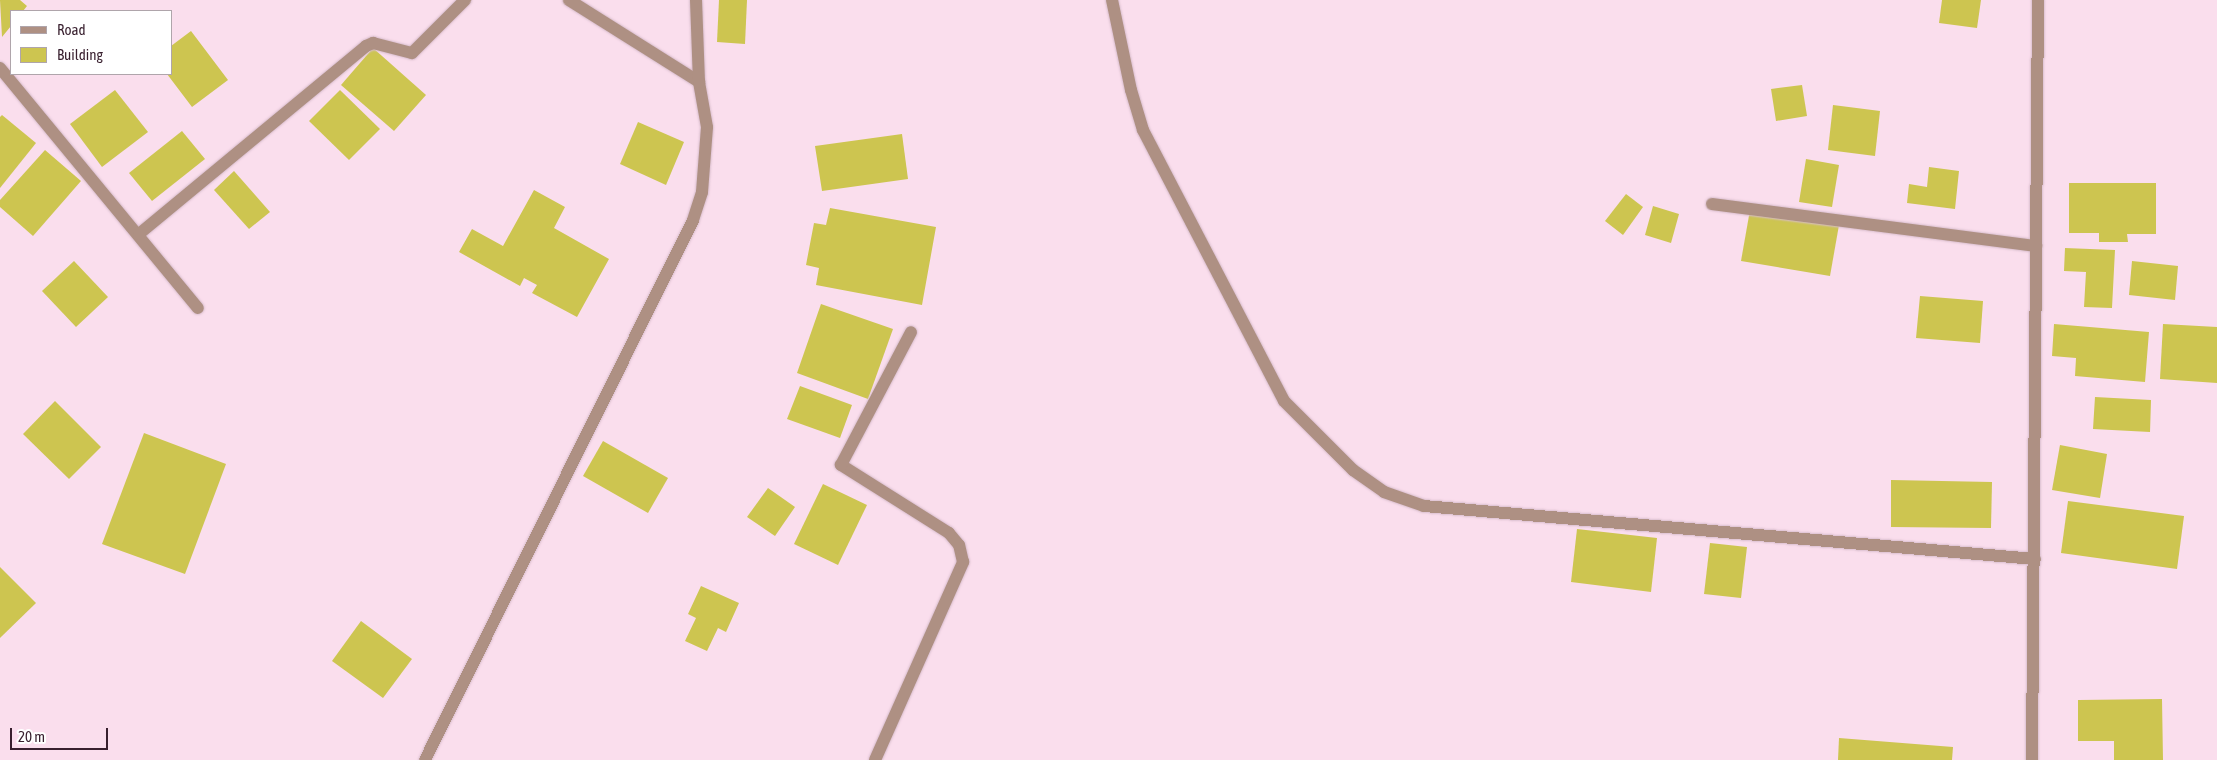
<!DOCTYPE html>
<style>
body{margin:0}
#map{position:relative;width:2217px;height:760px;overflow:hidden;background:#fadeed;font-family:"Asap Condensed",sans-serif}
div>[style]{position:absolute}
[style*='--x']{left:calc(var(--x)*1px);top:calc(var(--y)*1px);width:calc(var(--w)*1px);rotate:calc(var(--a)*1deg)}
.building>*{inset:0;background:#cdc550}
.roads{filter:drop-shadow(0 0 1px #d7bccb) drop-shadow(0 0 1px #d7bccb)}
.minor>*{height:12px;margin:-6px;padding:0 6px;transform-origin:6px;border-radius:6px;background:#ae9083}
span{translate:-50% -50%;white-space:nowrap;text-align:center;line-height:1.15;-webkit-text-stroke:4px #fff;paint-order:stroke}
.legend{position:absolute;left:10px;top:10px;width:162px;height:65px;box-sizing:border-box;background:#fff;border:1px solid #afa5ab;margin:0;padding:6px 9px;list-style:none;font-size:15px;color:#381f2e}
.legend li{display:flex;align-items:center;gap:10px;height:25px}
.legend b{width:25px;border:1px solid #afa5ab}
.scale{position:absolute;left:10px;top:728px;width:98px;height:22px;box-sizing:border-box;border:2px solid #381f2e;border-top:0;padding-left:6px;font-size:15px;line-height:18px;white-space:nowrap;color:#381f2e;-webkit-text-stroke:4px #fff;paint-order:stroke}
</style>
<div id="map">
<div class="building">
<i style="clip-path:polygon(0 0,20px 0,27px 6px,23px 11px,11px 11px,11px 26px,2px 37px)"></i>
<i style="clip-path:polygon(719px 0,747px 0,745px 44px,717px 42px)"></i>
<i style="clip-path:polygon(1942px 0,1981px 0,1977px 28px,1939px 23px)"></i>
<i style="clip-path:polygon(191px 31px,228px 80px,192px 107px,167px 74px,171px 74px,171px 46px)"></i>
<i style="clip-path:polygon(373px 48px,426px 95px,394px 131px,341px 85px)"></i>
<i style="clip-path:polygon(1802px 85px,1807px 116px,1776px 121px,1771px 89px)"></i>
<i style="clip-path:polygon(115px 90px,148px 132px,102px 167px,70px 124px)"></i>
<i style="clip-path:polygon(340px 90px,380px 129px,349px 160px,309px 121px)"></i>
<i style="clip-path:polygon(1833px 105px,1880px 111px,1875px 156px,1828px 150px)"></i>
<i style="clip-path:polygon(2px 115px,36px 143px,0 188px,0 117px)"></i>
<i style="clip-path:polygon(638px 122px,684px 142px,666px 185px,620px 164px)"></i>
<i style="clip-path:polygon(182px 131px,205px 159px,152px 201px,129px 173px)"></i>
<i style="clip-path:polygon(902px 134px,908px 179px,822px 191px,815px 146px)"></i>
<i style="clip-path:polygon(45px 150px,81px 181px,33px 236px,0 207px,0 200px)"></i>
<i style="clip-path:polygon(1806px 159px,1839px 165px,1832px 207px,1799px 202px)"></i>
<i style="clip-path:polygon(1929px 167px,1959px 171px,1955px 209px,1907px 203px,1909px 184px,1927px 187px)"></i>
<i style="clip-path:polygon(234px 171px,270px 212px,249px 229px,214px 190px)"></i>
<i style="clip-path:polygon(2069px 183px,2156px 183px,2156px 234px,2127px 234px,2128px 242px,2099px 242px,2099px 233px,2069px 233px)"></i>
<i style="clip-path:polygon(534px 190px,565px 207px,554px 228px,609px 259px,577px 317px,532px 293px,537px 285px,524px 278px,520px 286px,459px 252px,472px 229px,503px 246px)"></i>
<i style="clip-path:polygon(1626px 194px,1643px 207px,1623px 235px,1605px 221px)"></i>
<i style="clip-path:polygon(1653px 206px,1679px 214px,1671px 243px,1645px 235px)"></i>
<i style="clip-path:polygon(830px 208px,936px 227px,922px 305px,816px 285px,819px 268px,806px 265px,814px 223px,826px 225px)"></i>
<i style="clip-path:polygon(1750px 210px,1839px 225px,1830px 276px,1741px 261px)"></i>
<i style="clip-path:polygon(2065px 248px,2115px 250px,2112px 308px,2084px 307px,2086px 272px,2064px 271px)"></i>
<i style="clip-path:polygon(74px 261px,108px 297px,76px 327px,42px 291px)"></i>
<i style="clip-path:polygon(2132px 261px,2178px 266px,2175px 300px,2129px 295px)"></i>
<i style="clip-path:polygon(1920px 296px,1983px 301px,1980px 343px,1916px 338px)"></i>
<i style="clip-path:polygon(821px 304px,893px 329px,868px 399px,797px 373px)"></i>
<i style="clip-path:polygon(2054px 324px,2149px 332px,2145px 382px,2075px 376px,2076px 358px,2052px 356px)"></i>
<i style="clip-path:polygon(2163px 324px,2217px 327px,2217px 383px,2160px 379px)"></i>
<i style="clip-path:polygon(800px 386px,852px 405px,840px 438px,787px 419px)"></i>
<i style="clip-path:polygon(2095px 397px,2151px 400px,2150px 432px,2093px 429px)"></i>
<i style="clip-path:polygon(55px 401px,101px 447px,69px 479px,23px 434px)"></i>
<i style="clip-path:polygon(144px 433px,226px 464px,185px 574px,102px 544px)"></i>
<i style="clip-path:polygon(603px 441px,668px 478px,648px 513px,583px 476px)"></i>
<i style="clip-path:polygon(2060px 445px,2107px 454px,2100px 498px,2052px 490px)"></i>
<i style="clip-path:polygon(1891px 480px,1992px 482px,1991px 528px,1891px 527px)"></i>
<i style="clip-path:polygon(823px 484px,867px 505px,838px 565px,794px 544px)"></i>
<i style="clip-path:polygon(768px 488px,795px 507px,775px 536px,747px 517px)"></i>
<i style="clip-path:polygon(2068px 501px,2184px 516px,2177px 569px,2061px 553px)"></i>
<i style="clip-path:polygon(1577px 529px,1657px 538px,1651px 592px,1571px 582px)"></i>
<i style="clip-path:polygon(1710px 543px,1747px 547px,1741px 598px,1704px 594px)"></i>
<i style="clip-path:polygon(0 567px,36px 603px,0 638px)"></i>
<i style="clip-path:polygon(701px 586px,739px 603px,726px 632px,718px 628px,707px 651px,685px 641px,696px 618px,688px 614px)"></i>
<i style="clip-path:polygon(361px 621px,412px 659px,383px 698px,332px 661px)"></i>
<i style="clip-path:polygon(2162px 699px,2163px 760px,2114px 760px,2114px 741px,2078px 741px,2078px 700px)"></i>
<i style="clip-path:polygon(1839px 738px,1953px 747px,1952px 760px,1838px 760px)"></i>
</div>
<div class="roads">
<div class="minor">
<i style="--x:569;--y:0;--w:154;--a:32.2"></i>
<i style="--x:1112;--y:0;--w:92;--a:78.1"></i>
<i style="--x:1131;--y:90;--w:42;--a:73.3"></i>
<i style="--x:1143;--y:130;--w:305;--a:62.5"></i>
<i style="--x:1284;--y:401;--w:98;--a:45"></i>
<i style="--x:1353;--y:470;--w:38;--a:35"></i>
<i style="--x:1384;--y:492;--w:42;--a:19.3"></i>
<i style="--x:1424;--y:506;--w:613;--a:4.96"></i>
<i style="--x:0;--y:68;--w:311;--a:50.5"></i>
<i style="--x:1712;--y:204;--w:327;--a:7.4"></i>
<i style="--x:139;--y:234;--w:295;--a:-39.6"></i>
<i style="--x:366;--y:46;--w:8;--a:-23"></i>
<i style="--x:373;--y:43;--w:40;--a:14.4"></i>
<i style="--x:412;--y:53;--w:75;--a:-45"></i>
<i style="--x:425;--y:760;--w:603;--a:-63.6"></i>
<i style="--x:693;--y:220;--w:29;--a:-72"></i>
<i style="--x:702;--y:192;--w:65;--a:-85.6"></i>
<i style="--x:707;--y:127;--w:46;--a:-100.1"></i>
<i style="--x:699;--y:82;--w:82;--a:-92.1"></i>
<i style="--x:875;--y:760;--w:217;--a:-66"></i>
<i style="--x:963;--y:562;--w:17;--a:-103"></i>
<i style="--x:959;--y:545;--w:16;--a:-130"></i>
<i style="--x:949;--y:533;--w:128;--a:-147.8"></i>
<i style="--x:841;--y:465;--w:150;--a:-62.2"></i>
<i style="--x:2032;--y:760;--w:760;--a:-89.55"></i>
</div>
</div>
<ul class="legend">
<li><b style="height:6px;background:#ae9083"></b>Road</li>
<li><b style="height:14px;background:#cdc550"></b>Building</li>
</ul>
<div class="scale">20 m</div>
</div>
